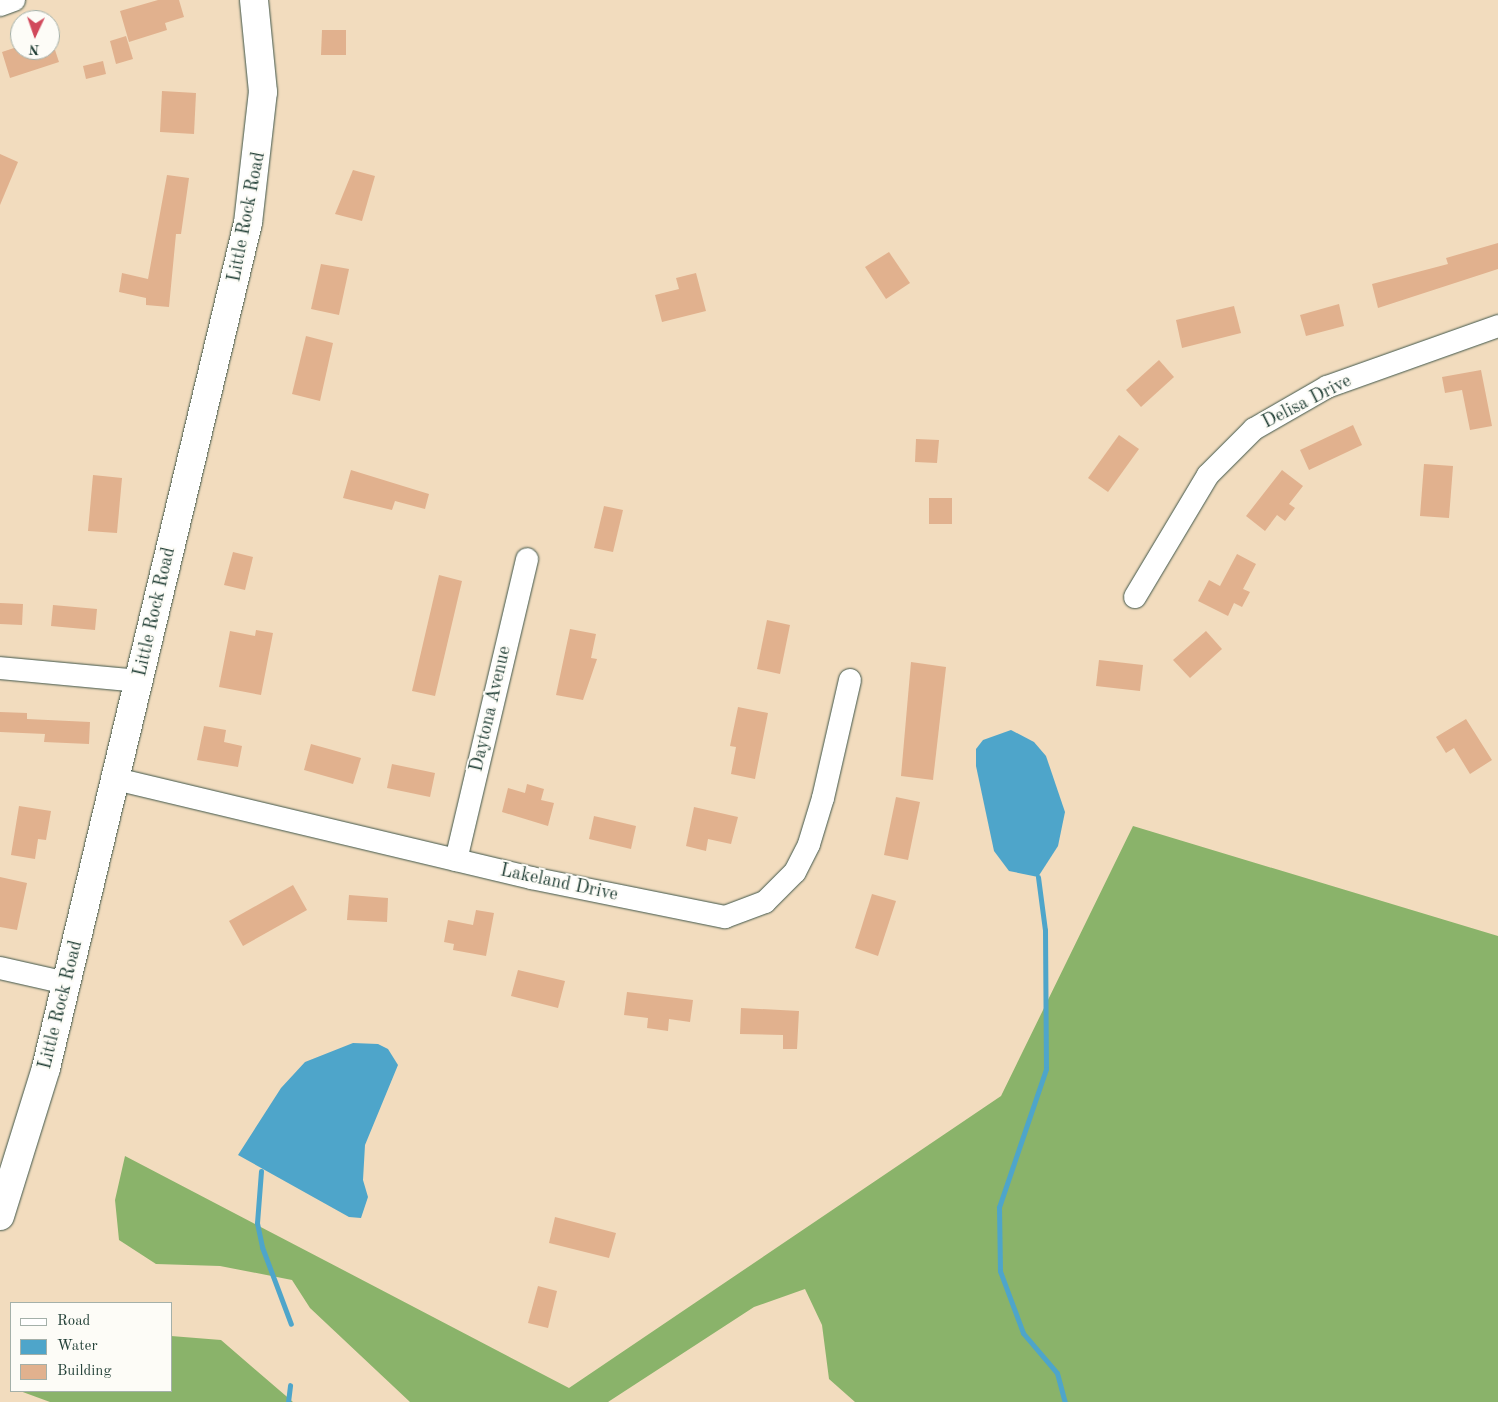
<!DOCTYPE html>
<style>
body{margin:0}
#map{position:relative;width:1498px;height:1402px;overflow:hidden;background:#f2dcbe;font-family:"Old Standard TT",serif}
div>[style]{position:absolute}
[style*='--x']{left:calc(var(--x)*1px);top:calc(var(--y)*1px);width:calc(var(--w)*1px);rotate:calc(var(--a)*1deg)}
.forest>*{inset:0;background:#8ab36a}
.water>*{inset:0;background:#4ea5ca}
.stream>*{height:5px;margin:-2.5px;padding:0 2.5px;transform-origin:2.5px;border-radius:2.5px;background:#4ea5ca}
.building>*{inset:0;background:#e1b18e}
.roads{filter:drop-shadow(0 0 1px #3f5549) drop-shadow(0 0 1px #3f5549)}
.minor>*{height:22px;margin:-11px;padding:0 11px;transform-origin:11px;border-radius:11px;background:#fff}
.major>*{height:28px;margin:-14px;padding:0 14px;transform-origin:14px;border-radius:14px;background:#fff}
span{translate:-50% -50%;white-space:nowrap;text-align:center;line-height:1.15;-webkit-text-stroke:4px #fdfcf7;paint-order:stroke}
.street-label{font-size:18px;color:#1f3d34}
.legend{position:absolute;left:10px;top:1302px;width:162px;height:90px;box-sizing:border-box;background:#fdfcf7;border:1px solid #a4b0a9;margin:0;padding:6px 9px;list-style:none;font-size:15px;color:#1f3d34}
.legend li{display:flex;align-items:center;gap:10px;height:25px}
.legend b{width:25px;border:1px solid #a4b0a9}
.north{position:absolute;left:10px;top:10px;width:50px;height:50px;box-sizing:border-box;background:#fdfcf7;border:1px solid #a4b0a9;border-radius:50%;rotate:183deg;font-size:14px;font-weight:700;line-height:20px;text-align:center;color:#1f3d34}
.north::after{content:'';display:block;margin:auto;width:18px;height:22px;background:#d1495b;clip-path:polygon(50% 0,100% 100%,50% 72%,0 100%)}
</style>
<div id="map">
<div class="forest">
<i style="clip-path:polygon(1133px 826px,1498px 936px,1498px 1402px,855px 1402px,829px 1379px,822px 1325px,805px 1289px,754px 1307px,608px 1402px,410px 1402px,310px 1308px,292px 1280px,220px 1266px,156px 1264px,119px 1240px,115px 1200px,125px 1156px,569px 1388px,1001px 1096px)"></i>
<i style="clip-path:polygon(171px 1336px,221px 1340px,293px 1402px,50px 1402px,20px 1391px,171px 1391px)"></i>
</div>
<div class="water">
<i style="clip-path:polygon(1011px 730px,1034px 742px,1046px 756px,1065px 812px,1058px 846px,1038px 877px,1009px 871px,994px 851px,976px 766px,976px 749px,983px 740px)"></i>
<i style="clip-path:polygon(353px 1043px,378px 1044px,388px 1049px,398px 1065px,365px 1145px,363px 1180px,368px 1197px,361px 1218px,349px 1217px,238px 1155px,281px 1088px,305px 1062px)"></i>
</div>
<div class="stream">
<i style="--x:1038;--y:877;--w:53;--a:82.5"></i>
<i style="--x:1045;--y:930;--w:139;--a:89.6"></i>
<i style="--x:1046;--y:1069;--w:146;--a:108.8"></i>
<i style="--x:999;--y:1207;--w:64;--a:89.1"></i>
<i style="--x:1000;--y:1271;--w:66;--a:69.6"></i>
<i style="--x:1023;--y:1333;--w:52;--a:49.6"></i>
<i style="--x:1057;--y:1373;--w:30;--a:75"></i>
<i style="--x:261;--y:1171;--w:52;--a:94.4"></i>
<i style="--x:257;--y:1223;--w:25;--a:78"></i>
<i style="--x:262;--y:1247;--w:82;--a:69.4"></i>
<i style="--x:288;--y:1402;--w:17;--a:-83"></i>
</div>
<div class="building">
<i style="clip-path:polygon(158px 0,179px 0,184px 17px,165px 23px,167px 30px,129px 42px,120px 11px)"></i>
<i style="clip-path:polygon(322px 30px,346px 30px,346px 55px,321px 55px)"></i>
<i style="clip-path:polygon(126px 36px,133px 59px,116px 64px,110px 41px)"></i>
<i style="clip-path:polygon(20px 46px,20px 50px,55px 50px,59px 62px,10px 78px,2px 52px)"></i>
<i style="clip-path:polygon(103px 61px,106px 74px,86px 79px,83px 66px)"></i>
<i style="clip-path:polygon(162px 91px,196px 93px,194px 134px,160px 132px)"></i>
<i style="clip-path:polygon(0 154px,18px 162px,0 205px)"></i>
<i style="clip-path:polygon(353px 170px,375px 176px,362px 221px,335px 214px)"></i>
<i style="clip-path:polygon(167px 175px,189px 178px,181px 234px,176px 234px,169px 307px,146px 305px,146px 298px,119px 292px,122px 273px,148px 279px)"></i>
<i style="clip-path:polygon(1498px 243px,1498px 269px,1378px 308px,1372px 284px,1448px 264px,1446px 258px)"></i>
<i style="clip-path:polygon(889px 252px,910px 283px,886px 299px,865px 267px)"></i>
<i style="clip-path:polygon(321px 264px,349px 269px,339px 315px,311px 309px)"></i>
<i style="clip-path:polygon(696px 273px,706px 311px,662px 322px,655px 295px,679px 289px,676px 278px)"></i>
<i style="clip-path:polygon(1339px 304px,1344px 326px,1306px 336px,1300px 315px)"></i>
<i style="clip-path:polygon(1234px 306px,1241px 333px,1182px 348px,1176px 320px)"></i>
<i style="clip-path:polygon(306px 336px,333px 343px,320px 401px,292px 394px)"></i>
<i style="clip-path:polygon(1159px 360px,1174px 377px,1141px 407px,1126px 390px)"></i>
<i style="clip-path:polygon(1481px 370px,1492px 426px,1470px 430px,1462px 390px,1445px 393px,1442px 377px)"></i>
<i style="clip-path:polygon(1353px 425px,1362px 445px,1309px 470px,1300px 450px)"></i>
<i style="clip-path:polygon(1119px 435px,1139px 449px,1108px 492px,1088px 478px)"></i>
<i style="clip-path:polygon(916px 439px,939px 440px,937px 463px,915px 462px)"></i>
<i style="clip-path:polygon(1424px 464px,1453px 466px,1449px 518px,1420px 516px)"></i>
<i style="clip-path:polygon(351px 470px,429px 494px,425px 509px,395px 501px,392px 510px,343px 498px)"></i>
<i style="clip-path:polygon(1282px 470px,1303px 486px,1289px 504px,1295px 508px,1285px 521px,1277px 515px,1265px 531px,1246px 516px)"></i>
<i style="clip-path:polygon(93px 475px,122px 478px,117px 533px,88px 531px)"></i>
<i style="clip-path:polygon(929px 498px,952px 498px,952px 524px,929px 524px)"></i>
<i style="clip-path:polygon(604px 506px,623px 510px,613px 552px,594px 548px)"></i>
<i style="clip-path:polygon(233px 552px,253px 557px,245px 590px,224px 585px)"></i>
<i style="clip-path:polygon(1237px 554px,1256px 564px,1243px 589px,1250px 592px,1242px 607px,1234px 603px,1228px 616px,1198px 601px,1209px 580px,1220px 586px)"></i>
<i style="clip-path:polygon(439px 575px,462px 581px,435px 696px,412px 691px)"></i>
<i style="clip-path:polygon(0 603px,23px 604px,22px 625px,0 624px)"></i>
<i style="clip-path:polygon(53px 605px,97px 609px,95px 630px,51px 626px)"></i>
<i style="clip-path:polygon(767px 620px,790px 625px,780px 674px,757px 669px)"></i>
<i style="clip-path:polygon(570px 629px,596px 634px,591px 658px,597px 659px,583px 700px,556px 695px)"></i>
<i style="clip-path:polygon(256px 630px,273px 633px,261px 695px,219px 687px,230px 631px,255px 636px)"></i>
<i style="clip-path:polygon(1206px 631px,1222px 649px,1190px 678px,1173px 660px)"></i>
<i style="clip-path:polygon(1099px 660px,1143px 665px,1140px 691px,1096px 686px)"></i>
<i style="clip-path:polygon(911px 662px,946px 667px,933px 780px,901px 776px)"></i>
<i style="clip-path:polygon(738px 707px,768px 713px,755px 779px,731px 774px,736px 747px,730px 746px)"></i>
<i style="clip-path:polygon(0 712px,27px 713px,27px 719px,90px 722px,89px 744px,44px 742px,45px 734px,0 732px)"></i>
<i style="clip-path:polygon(1466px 719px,1492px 760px,1470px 774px,1454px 748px,1446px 753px,1436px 737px)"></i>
<i style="clip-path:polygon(204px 726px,226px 730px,224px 742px,242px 746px,238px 767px,197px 760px)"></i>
<i style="clip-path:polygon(311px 744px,361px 758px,353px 784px,304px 770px)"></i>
<i style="clip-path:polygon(392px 764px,435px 773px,430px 797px,387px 788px)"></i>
<i style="clip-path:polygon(527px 784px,544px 789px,541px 800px,554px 803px,548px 826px,502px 812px,508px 788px,525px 793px)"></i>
<i style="clip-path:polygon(896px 797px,920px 802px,908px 860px,884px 855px)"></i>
<i style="clip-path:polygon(19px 806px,51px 811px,46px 840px,38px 839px,35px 859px,11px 855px)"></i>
<i style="clip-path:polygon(694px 807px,738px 817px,731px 844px,708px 839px,706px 851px,686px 846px)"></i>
<i style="clip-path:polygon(594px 816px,636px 826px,631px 849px,589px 839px)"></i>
<i style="clip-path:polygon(0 877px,27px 883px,17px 930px,0 927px)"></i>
<i style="clip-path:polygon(293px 885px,307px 910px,243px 946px,229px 921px)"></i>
<i style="clip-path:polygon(872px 894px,896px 901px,878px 956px,855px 948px)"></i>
<i style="clip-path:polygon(349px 895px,388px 898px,387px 922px,347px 920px)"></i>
<i style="clip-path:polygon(476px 910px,494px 913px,486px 956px,453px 950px,454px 944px,444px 942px,448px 920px,473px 925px)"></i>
<i style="clip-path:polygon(518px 970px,565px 981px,558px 1008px,511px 996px)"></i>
<i style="clip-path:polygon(627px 992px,693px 1000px,690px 1022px,669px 1019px,668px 1031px,647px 1028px,648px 1018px,624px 1015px)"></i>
<i style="clip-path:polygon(741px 1008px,799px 1011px,797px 1049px,783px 1049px,783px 1035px,740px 1034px)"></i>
<i style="clip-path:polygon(555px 1217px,616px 1233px,609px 1258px,549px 1243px)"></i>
<i style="clip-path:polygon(538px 1286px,557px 1291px,548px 1328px,528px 1323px)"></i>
</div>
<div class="roads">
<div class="minor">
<i style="--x:0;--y:5;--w:15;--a:-20"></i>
<i style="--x:1135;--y:597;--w:142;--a:-59.1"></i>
<i style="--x:1208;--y:475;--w:65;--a:-45"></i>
<i style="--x:1254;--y:429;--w:84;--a:-29.9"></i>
<i style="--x:1327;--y:387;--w:182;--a:-19.6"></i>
<i style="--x:0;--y:668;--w:140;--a:5.3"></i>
<i style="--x:116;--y:779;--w:427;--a:13.4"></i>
<i style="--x:531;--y:878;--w:198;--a:11.4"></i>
<i style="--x:725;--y:917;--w:43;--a:-20.6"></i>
<i style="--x:765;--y:902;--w:42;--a:-45"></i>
<i style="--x:795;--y:872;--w:31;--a:-63"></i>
<i style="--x:809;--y:844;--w:48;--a:-73.1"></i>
<i style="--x:823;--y:798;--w:121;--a:-77.1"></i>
<i style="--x:456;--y:860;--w:309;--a:-76.7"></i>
<i style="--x:0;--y:968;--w:68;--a:12.8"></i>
</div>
<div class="major">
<i style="--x:0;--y:1216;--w:155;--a:-72.7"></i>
<i style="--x:46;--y:1068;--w:869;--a:-76.56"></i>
<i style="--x:248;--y:223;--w:132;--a:-83.5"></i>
<i style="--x:263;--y:92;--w:92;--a:-95.6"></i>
</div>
</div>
<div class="street-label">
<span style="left:247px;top:217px;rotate:-79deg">Little Rock Road</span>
<span style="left:1307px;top:402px;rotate:-27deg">Delisa Drive</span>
<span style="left:155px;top:612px;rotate:-77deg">Little Rock Road</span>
<span style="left:491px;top:709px;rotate:-77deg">Daytona Avenue</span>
<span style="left:559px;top:883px;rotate:12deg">Lakeland Drive</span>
<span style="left:61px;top:1005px;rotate:-76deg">Little Rock Road</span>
</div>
<ul class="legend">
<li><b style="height:6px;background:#fff"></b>Road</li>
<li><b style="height:14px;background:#4ea5ca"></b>Water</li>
<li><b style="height:14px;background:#e1b18e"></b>Building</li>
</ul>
<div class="north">N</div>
</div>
